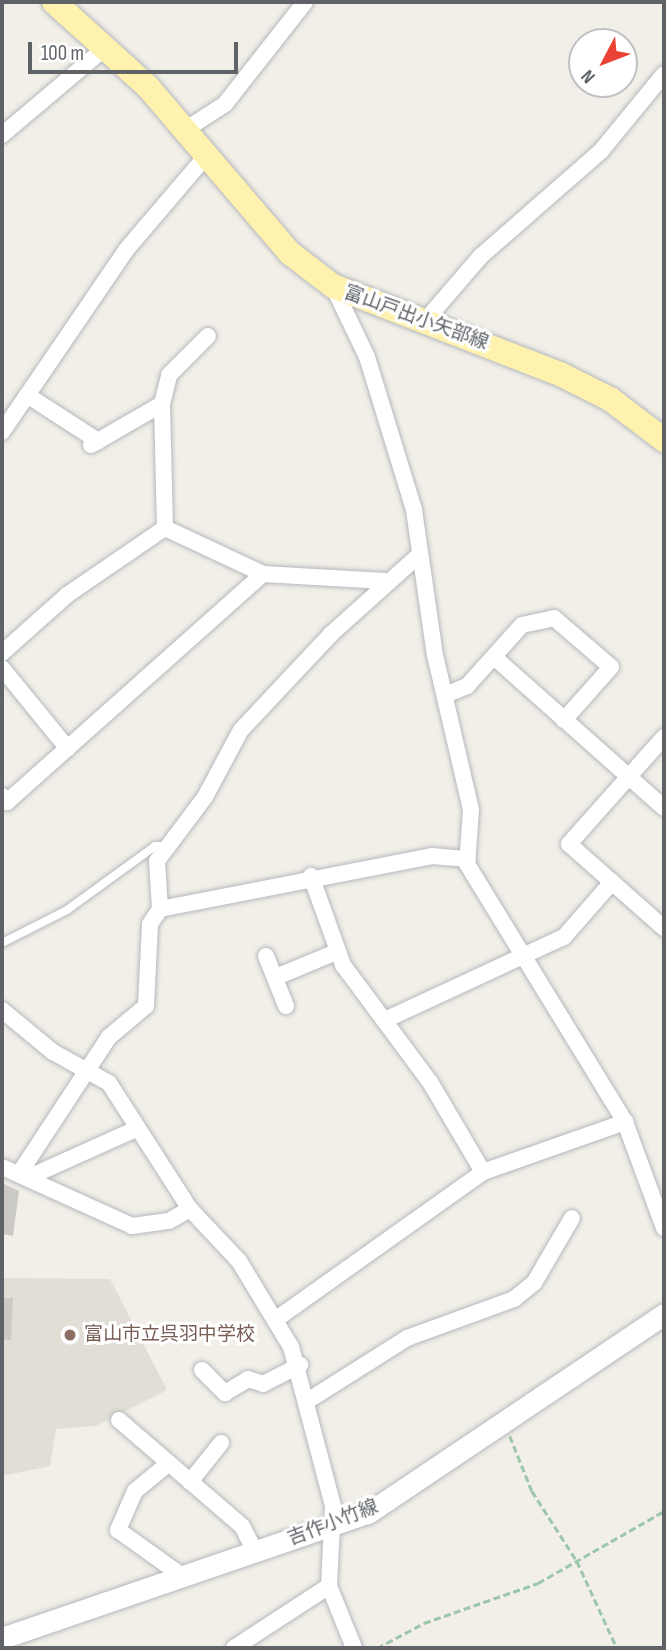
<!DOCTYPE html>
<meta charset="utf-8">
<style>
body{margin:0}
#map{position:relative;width:666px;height:1650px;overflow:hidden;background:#f1efe8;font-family:"Sofia Sans Condensed","Noto Sans JP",sans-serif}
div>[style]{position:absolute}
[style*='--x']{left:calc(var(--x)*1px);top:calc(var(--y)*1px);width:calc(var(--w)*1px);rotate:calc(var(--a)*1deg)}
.education>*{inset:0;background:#e1ded6}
.building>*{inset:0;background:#cccac5}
.path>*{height:2.5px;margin-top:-1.25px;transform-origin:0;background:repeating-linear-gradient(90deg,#9cc7a9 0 7px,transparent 0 10.5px)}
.roads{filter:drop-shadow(0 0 2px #b5b8bc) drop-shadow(0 0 2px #b5b8bc)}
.service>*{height:8px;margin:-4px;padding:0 4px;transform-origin:4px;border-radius:4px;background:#fff}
.minor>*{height:16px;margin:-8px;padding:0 8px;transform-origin:8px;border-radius:8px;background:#fff}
.secondary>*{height:21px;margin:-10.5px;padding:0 10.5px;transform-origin:10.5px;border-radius:10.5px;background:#fff}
.primary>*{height:24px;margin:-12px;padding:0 12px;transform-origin:12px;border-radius:12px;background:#fff2af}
.dots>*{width:19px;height:19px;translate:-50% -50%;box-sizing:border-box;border:4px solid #fff;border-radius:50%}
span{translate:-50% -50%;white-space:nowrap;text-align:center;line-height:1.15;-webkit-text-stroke:6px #fff;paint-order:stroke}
.street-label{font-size:19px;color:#5f6368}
.education-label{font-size:19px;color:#785e54}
.left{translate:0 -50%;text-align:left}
.frame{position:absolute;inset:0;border:4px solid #5f6368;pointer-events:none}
.north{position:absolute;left:568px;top:28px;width:70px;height:70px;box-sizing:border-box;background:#fff;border:2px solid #bfc1c3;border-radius:50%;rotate:228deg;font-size:19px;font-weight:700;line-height:28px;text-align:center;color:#5f6368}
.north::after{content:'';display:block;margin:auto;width:24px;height:32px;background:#ea4335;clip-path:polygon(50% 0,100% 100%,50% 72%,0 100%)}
.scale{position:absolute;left:28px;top:42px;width:210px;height:32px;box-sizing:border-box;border:4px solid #5f6368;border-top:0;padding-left:9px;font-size:21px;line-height:24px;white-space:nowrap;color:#5f6368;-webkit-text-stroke:5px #fff;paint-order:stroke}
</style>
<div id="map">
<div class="education">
<i style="clip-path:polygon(2px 1278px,110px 1279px,167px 1390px,96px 1426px,56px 1429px,50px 1466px,2px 1476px)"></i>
</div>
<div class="building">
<i style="clip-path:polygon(2px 1183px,19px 1191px,13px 1236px,2px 1234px)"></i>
<i style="clip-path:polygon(2px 1298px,13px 1298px,11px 1340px,2px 1339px)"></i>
</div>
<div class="path">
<i style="--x:510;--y:1436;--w:59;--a:68.2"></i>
<i style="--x:532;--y:1491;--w:83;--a:57.3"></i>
<i style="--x:577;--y:1561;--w:96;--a:65.3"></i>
<i style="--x:377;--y:1648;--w:53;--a:-28"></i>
<i style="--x:424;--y:1623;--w:121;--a:-19.3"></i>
<i style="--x:538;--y:1583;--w:145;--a:-29.7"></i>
</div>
<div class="roads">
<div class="service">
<i style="--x:2;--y:943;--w:73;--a:-26.9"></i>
<i style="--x:67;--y:910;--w:109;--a:-36"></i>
<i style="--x:155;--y:846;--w:11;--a:0"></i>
</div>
<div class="minor">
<i style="--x:185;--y:130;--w:48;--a:-33"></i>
<i style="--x:225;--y:104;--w:130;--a:-51.9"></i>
<i style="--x:2;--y:135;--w:136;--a:-40.2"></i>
<i style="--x:333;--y:286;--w:79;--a:64.4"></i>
<i style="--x:367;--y:357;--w:160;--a:72.9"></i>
<i style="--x:414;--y:510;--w:147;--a:81.8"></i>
<i style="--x:435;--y:655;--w:159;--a:76.9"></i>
<i style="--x:471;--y:810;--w:54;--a:94.2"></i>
<i style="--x:467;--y:864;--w:303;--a:58.5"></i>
<i style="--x:625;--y:1122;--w:113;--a:69.8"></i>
<i style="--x:425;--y:321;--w:86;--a:-49.3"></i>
<i style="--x:481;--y:256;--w:159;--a:-41.2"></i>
<i style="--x:601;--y:151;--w:99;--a:-50.7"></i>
<i style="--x:27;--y:395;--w:85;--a:32.9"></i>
<i style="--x:2;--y:432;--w:220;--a:-55.7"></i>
<i style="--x:126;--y:250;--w:123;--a:-49.6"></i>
<i style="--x:91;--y:445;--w:82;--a:-30"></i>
<i style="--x:165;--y:528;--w:108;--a:25.1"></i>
<i style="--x:263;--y:574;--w:122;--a:3.3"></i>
<i style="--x:165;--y:528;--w:124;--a:-91.4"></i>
<i style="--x:162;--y:404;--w:30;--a:-76"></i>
<i style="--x:169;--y:375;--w:55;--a:-45"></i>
<i style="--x:2;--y:653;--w:87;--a:-41.7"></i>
<i style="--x:67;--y:595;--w:119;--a:-34.4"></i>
<i style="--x:494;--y:657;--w:227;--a:41.6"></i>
<i style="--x:2;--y:668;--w:104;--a:50.8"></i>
<i style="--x:445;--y:695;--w:24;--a:-22"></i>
<i style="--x:467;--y:686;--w:82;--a:-48"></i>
<i style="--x:522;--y:625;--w:33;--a:-12"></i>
<i style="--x:554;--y:618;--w:75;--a:40.7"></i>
<i style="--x:611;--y:667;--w:71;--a:131.6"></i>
<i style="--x:664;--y:737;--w:143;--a:131.6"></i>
<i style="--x:569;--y:844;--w:127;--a:41.5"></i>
<i style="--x:2;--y:796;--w:8;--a:50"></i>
<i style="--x:7;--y:802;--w:343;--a:-41.7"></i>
<i style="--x:311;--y:876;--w:95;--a:70.2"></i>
<i style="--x:343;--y:965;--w:146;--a:53.4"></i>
<i style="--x:430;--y:1082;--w:104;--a:59.5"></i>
<i style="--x:160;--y:909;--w:277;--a:-11"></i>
<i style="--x:432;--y:856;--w:36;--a:5"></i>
<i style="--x:266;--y:956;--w:54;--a:68.2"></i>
<i style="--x:276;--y:977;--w:65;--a:-22.6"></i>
<i style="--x:2;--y:1010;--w:66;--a:39.5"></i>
<i style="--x:53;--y:1052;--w:64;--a:29"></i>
<i style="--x:109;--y:1083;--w:150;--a:57.3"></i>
<i style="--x:190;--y:1209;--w:71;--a:46.7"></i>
<i style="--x:239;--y:1261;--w:100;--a:58.8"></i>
<i style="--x:291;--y:1347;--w:164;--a:75.2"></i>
<i style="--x:333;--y:1506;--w:80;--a:92.9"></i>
<i style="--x:329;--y:1586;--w:67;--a:68"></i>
<i style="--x:385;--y:1020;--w:197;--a:-24.9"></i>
<i style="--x:564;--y:937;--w:73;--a:-48.9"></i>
<i style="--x:2;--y:1167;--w:143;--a:24.4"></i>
<i style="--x:132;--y:1226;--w:37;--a:-8"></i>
<i style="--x:169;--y:1221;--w:24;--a:-30"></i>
<i style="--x:19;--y:1174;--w:164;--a:-56.7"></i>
<i style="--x:109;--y:1037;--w:48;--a:-40"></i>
<i style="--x:146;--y:1006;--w:82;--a:-87.2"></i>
<i style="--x:150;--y:924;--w:18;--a:-56"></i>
<i style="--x:160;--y:909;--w:48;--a:-93.6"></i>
<i style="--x:157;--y:861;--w:80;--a:-53.1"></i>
<i style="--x:205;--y:797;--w:76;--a:-61.8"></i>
<i style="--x:241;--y:730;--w:132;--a:-46.8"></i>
<i style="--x:331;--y:634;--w:118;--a:-41.9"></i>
<i style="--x:27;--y:1178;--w:117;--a:-24.2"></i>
<i style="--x:275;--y:1320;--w:255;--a:-35.4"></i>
<i style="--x:483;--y:1172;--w:151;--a:-19.4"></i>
<i style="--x:202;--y:1370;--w:33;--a:45"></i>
<i style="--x:225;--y:1393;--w:27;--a:-31"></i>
<i style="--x:248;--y:1379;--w:16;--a:18"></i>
<i style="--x:263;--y:1384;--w:42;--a:-27.2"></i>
<i style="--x:309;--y:1400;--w:116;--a:-32.3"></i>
<i style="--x:407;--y:1338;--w:114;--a:-20"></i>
<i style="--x:514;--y:1299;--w:26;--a:-39"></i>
<i style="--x:534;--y:1283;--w:75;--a:-59.7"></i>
<i style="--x:119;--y:1420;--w:162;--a:40.8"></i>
<i style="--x:242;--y:1526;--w:30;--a:63"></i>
<i style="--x:169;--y:1463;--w:44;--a:140.5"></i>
<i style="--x:135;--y:1491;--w:43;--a:113.6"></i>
<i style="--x:118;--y:1530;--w:82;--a:35.6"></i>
<i style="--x:190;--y:1482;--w:50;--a:-51.5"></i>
<i style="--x:234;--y:1648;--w:113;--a:-33.1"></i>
</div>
<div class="secondary">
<i style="--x:2;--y:1638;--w:387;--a:-18.9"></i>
<i style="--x:368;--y:1513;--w:357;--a:-33.9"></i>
</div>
<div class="primary">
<i style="--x:54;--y:2;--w:127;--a:42.1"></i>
<i style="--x:148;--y:87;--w:218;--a:49.5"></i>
<i style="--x:290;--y:253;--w:54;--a:37.5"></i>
<i style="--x:333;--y:286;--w:246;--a:21.2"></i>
<i style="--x:562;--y:375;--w:54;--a:26.6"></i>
<i style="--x:610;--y:399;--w:68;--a:37.2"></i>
</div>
</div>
<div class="dots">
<i style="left:70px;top:1335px;background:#8d6e63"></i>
</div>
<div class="street-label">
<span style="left:416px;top:318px;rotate:20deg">富山戸出小矢部線</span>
<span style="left:333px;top:1523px;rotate:-21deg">吉作小竹線</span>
</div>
<div class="education-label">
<span class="left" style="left:84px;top:1335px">富山市立呉羽中学校</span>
</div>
<div class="frame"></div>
<div class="north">N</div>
<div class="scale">100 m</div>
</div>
